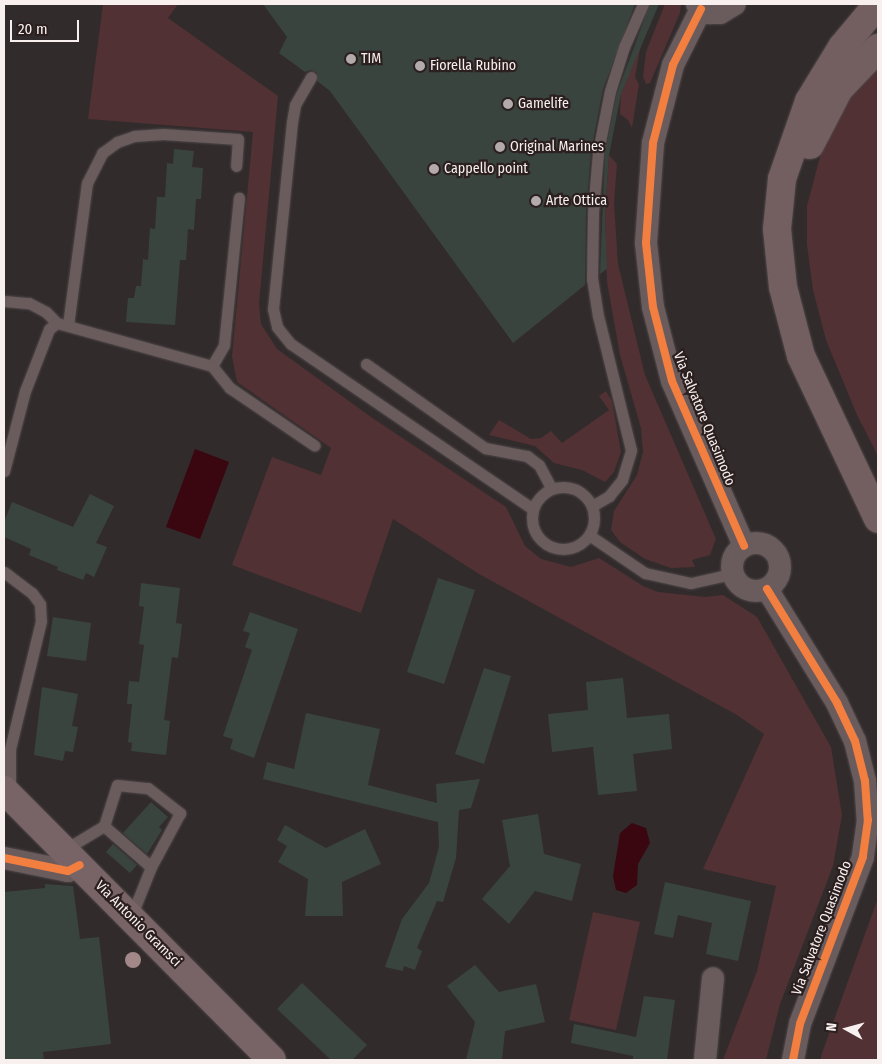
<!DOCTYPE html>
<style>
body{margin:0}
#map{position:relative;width:882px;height:1064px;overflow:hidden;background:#322b2c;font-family:"Fira Sans Condensed",sans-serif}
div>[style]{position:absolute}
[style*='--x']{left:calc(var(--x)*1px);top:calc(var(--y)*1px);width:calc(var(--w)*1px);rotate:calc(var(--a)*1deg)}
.green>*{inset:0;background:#513133}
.water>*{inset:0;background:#3a0610}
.building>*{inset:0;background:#3a443f}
.roads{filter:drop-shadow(0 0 1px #4d4748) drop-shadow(0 0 1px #4d4748)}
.lane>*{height:11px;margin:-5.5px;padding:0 5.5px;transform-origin:5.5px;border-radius:5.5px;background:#6a5b5c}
.lane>.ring{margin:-5.5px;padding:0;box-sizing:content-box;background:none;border:11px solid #6a5b5c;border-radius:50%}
.street>*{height:22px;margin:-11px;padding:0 11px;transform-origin:11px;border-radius:11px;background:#6a5b5c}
.street>.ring{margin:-11px;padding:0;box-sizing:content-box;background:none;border:22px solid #6a5b5c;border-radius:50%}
.secondary>*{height:28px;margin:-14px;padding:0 14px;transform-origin:14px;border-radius:14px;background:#786466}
.highway>*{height:28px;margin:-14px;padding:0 14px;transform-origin:14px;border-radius:14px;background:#735e60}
.cycleway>*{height:8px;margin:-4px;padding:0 4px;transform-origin:4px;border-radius:4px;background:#f27e40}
.trees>*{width:16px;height:16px;margin:-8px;border-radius:50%;background:#a28889}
.dots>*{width:14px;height:14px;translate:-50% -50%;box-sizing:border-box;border:2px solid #2b1f1f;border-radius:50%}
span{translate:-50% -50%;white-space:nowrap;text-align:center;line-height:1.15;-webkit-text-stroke:4.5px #2b1f1f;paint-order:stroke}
.poi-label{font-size:14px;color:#f8efef}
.left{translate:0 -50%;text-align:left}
.street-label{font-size:14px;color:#f8efef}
.frame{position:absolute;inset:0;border:5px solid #f8efef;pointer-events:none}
.north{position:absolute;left:822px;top:1004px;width:50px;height:50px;-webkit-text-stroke:4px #2b1f1f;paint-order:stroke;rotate:277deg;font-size:14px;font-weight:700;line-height:20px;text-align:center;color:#f8efef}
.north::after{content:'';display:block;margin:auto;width:18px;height:22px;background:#f8efef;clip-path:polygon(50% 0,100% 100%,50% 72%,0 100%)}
.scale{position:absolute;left:10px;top:20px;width:69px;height:22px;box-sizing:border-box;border:2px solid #f8efef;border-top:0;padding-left:6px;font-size:15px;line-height:18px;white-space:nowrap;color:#f8efef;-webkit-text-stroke:4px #2b1f1f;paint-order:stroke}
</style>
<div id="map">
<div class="green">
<i style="clip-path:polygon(103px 4px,178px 4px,168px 18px,278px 96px,259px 304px,261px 324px,277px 349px,371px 417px,506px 507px,525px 546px,541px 559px,571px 567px,599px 558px,643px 586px,658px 592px,705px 597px,723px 595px,757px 617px,831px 747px,842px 815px,833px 866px,780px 1004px,766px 1060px,723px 1060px,757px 971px,776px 886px,703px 869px,764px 734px,737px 715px,479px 574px,393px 519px,361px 613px,232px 565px,272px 457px,321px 475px,331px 448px,237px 382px,232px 356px,253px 132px,88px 119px)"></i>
<i style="clip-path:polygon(665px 4px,681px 4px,680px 13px,650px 83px,646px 84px,643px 77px,646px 52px)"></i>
<i style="clip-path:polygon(642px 38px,635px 77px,639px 84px,632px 128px,628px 120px,620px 114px,621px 94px)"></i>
<i style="clip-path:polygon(878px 68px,878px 456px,857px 415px,826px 340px,813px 290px,807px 245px,807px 206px,826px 134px,846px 101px)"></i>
<i style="clip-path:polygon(609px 155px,617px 164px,614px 203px,618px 264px,645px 375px,716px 539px,710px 555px,692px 560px,695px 567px,671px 568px,645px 559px,620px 542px,611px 530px,614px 511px,637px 475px,643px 452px,641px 428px,620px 355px,607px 282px,605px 214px)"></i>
<i style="clip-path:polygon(606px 391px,612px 401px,621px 452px,614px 472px,605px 482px,582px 470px,554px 463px,535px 446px,489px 435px,499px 420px,531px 439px,541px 438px,551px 431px,562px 443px,609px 410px,599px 396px)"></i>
<i style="clip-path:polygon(878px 898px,878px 1060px,821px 1060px,821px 1056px)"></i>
<i style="clip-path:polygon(593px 912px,640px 922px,616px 1030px,569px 1020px)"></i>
</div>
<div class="water">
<i style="clip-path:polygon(195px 449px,229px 462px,200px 539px,166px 527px)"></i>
<i style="clip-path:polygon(632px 823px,646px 828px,650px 843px,638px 864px,637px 885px,626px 893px,616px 890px,613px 876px,620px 833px)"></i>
</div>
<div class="building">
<i style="clip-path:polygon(263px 4px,635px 4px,603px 89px,591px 151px,586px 212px,585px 285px,513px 343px,330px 91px,317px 81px,317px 73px,311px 70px,305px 72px,279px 53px,287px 37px)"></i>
<i style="clip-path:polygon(650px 4px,659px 4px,621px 94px,609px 155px,605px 214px,607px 269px,600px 274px,605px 153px,617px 93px)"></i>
<i style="clip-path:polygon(174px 149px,194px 151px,192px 167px,203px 168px,201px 199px,196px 199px,194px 230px,188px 229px,186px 260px,180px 260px,175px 325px,126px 322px,128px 298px,134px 298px,136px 286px,141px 286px,143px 259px,148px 260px,150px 228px,155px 229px,157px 197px,165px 197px,167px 163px,173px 164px)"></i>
<i style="clip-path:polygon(90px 494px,114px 506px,96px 543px,107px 547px,94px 577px,86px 573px,83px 580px,57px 570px,58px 567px,29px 555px,31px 549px,4px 537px,4px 522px,12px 502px,73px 527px)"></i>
<i style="clip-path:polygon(438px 578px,475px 590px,444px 684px,407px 672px)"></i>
<i style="clip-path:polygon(141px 583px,180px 588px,176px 623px,182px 624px,178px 658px,172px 657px,164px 720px,170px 721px,166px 755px,131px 751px,132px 743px,128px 742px,132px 704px,127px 704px,129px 681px,139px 682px,144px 645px,139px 644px,144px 607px,139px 606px)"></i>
<i style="clip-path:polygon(250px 612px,298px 629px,254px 758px,230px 749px,233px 739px,223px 736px,252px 650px,245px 647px,250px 633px,243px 631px)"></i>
<i style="clip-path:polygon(53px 617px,91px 623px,86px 661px,47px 656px)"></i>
<i style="clip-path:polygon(484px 668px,511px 676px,484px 764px,455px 754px)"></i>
<i style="clip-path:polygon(623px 678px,627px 718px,669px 714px,672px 749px,633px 754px,637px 791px,598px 795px,593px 747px,552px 752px,548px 714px,588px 710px,586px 682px)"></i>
<i style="clip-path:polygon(42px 687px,78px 694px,72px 726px,78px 727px,73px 752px,65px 751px,63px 761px,34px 755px)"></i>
<i style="clip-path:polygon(306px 713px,380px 729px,368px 785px,437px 803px,436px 784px,480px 779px,471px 808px,459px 810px,456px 858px,443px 902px,437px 901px,417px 948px,422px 951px,415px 970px,404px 966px,403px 971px,385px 967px,402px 919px,429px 883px,439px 847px,438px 822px,263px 779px,267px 762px,294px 769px)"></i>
<i style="clip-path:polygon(151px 802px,168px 817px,159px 827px,162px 830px,147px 854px,123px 833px)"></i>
<i style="clip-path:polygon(538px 814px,544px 854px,581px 864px,572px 901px,535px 891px,509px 924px,482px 899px,510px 866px,502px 820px)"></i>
<i style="clip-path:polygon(285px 825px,326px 848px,365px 829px,381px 864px,342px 882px,343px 916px,305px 916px,308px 879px,278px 862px,287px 846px,277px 840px)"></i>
<i style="clip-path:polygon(113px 844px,137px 865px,130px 873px,106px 852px)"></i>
<i style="clip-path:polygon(665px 882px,751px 901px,738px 961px,706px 954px,712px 923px,678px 915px,673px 938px,654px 934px)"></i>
<i style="clip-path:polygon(45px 884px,73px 886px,80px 939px,99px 937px,111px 1044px,43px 1052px,44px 1060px,4px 1060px,4px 892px,45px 888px)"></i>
<i style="clip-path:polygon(475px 965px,499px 992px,536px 984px,545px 1022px,505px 1031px,502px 1060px,466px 1060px,475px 1022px,447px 986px)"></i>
<i style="clip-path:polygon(302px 983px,367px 1045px,352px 1060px,331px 1060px,277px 1009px)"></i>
<i style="clip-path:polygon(644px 996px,675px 1000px,667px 1060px,633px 1060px,633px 1056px,571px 1043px,574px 1024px,636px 1037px)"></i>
</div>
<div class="roads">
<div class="lane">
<i style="--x:311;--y:77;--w:32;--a:120"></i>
<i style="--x:295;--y:105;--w:17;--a:100"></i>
<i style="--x:292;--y:122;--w:188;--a:95.8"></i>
<i style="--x:273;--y:309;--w:18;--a:77"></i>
<i style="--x:277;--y:327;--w:22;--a:51"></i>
<i style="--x:291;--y:344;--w:293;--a:34.3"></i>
<i style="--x:4;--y:301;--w:25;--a:5"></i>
<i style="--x:29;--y:303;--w:19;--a:28"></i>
<i style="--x:46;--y:312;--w:16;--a:45"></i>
<i style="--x:68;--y:325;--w:143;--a:-82.4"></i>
<i style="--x:87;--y:183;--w:34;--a:-63"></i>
<i style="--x:102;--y:153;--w:19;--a:-36"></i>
<i style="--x:117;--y:142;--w:18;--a:-19"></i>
<i style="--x:134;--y:136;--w:29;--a:-4"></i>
<i style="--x:163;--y:134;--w:75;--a:3.8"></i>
<i style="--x:238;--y:139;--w:27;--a:94"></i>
<i style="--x:366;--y:364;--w:146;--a:35.2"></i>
<i style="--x:485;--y:448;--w:43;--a:10.8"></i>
<i style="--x:527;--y:456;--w:15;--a:37"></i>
<i style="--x:539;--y:465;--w:27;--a:62"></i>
<i style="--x:212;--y:366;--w:24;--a:-60"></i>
<i style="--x:224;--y:345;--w:148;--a:-84.2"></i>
<i style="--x:4;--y:471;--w:83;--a:-75.3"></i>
<i style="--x:25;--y:391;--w:66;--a:-68.8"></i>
<i style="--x:49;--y:329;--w:10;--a:-37"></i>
<i style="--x:57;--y:323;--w:161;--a:15.5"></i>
<i style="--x:212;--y:366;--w:28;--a:51"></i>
<i style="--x:230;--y:388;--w:102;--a:34.2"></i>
<i class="ring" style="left:532px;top:487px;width:51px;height:51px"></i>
<i style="--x:592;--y:506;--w:20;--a:-30"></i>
<i style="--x:609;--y:496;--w:21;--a:-51"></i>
<i style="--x:622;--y:480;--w:31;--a:-73"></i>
<i style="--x:631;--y:450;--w:138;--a:-103.8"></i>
<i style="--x:598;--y:316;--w:37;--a:-99"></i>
<i style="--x:592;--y:279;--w:67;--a:-89.1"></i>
<i style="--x:593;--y:212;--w:60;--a:-85.2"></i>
<i style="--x:598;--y:152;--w:62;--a:-78.9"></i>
<i style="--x:610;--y:91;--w:46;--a:-72.3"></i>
<i style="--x:624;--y:47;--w:47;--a:-66.2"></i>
<i style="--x:589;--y:535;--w:68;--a:34.2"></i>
<i style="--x:645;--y:573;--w:47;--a:12.3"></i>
<i style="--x:691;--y:583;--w:42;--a:-12.4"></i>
<i style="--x:4;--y:572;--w:35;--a:37"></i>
<i style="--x:32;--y:593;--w:14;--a:54"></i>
<i style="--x:40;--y:604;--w:17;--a:87"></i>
<i style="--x:41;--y:621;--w:132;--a:103.6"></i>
<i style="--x:10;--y:749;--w:42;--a:90"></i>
<i style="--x:104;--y:826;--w:43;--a:-72.4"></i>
<i style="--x:117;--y:785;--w:31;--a:6"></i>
<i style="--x:148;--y:788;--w:41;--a:38"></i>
<i style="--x:180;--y:813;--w:61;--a:118.2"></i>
<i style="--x:64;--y:850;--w:47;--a:-31"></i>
<i style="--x:104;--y:826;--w:62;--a:41.1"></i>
<i style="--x:151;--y:867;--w:54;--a:111.8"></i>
</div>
<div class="street">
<i style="--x:697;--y:4;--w:16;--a:35"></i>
<i style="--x:710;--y:13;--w:10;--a:0"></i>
<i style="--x:720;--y:13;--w:17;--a:-31"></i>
<i style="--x:701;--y:9;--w:63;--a:116.6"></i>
<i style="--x:673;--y:65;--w:81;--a:104.4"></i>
<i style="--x:653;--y:143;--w:100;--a:94"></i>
<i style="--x:646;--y:243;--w:64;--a:83.8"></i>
<i style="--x:653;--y:307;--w:76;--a:75.6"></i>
<i style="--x:672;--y:381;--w:180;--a:66.4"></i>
<i class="ring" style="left:732px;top:543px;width:26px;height:26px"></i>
<i style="--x:767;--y:589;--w:134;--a:58.4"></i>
<i style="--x:837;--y:703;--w:42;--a:64.7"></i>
<i style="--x:855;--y:741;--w:41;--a:76"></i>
<i style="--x:865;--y:781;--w:39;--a:86"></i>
<i style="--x:868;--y:820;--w:37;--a:98"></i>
<i style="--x:863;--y:857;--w:178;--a:110.7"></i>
<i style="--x:800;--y:1024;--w:37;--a:101"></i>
<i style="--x:4;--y:858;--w:65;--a:11.5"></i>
<i style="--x:68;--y:871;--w:13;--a:-27"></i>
<i style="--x:705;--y:1060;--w:82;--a:-84.4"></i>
</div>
<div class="secondary">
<i style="--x:4;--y:790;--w:380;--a:45.2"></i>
</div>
<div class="highway">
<i style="--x:878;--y:4;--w:56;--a:129.9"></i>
<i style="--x:842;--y:47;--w:63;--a:121.4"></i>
<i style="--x:809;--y:101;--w:83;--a:109.1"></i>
<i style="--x:782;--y:179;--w:50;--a:95.7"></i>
<i style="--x:777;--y:229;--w:58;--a:84.1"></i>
<i style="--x:783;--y:287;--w:71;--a:75.4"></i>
<i style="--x:801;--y:356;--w:180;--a:64.7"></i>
<i style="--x:810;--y:145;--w:63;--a:-62.6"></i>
<i style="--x:839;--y:89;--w:57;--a:-46.4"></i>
</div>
</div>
<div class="cycleway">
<i style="--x:701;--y:9;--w:63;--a:116.6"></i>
<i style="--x:673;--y:65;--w:81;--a:104.4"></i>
<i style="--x:653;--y:143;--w:100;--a:94"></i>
<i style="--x:646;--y:243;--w:64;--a:83.8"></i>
<i style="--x:653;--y:307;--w:76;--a:75.6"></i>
<i style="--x:672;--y:381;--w:180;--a:66.4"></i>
<i style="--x:767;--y:589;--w:134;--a:58.4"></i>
<i style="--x:837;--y:703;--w:42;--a:64.7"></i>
<i style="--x:855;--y:741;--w:41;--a:76"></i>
<i style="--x:865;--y:781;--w:39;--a:86"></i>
<i style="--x:868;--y:820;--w:37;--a:98"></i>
<i style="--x:863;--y:857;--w:178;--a:110.7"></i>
<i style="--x:800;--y:1024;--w:37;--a:101"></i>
<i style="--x:4;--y:858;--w:65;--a:11.5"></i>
<i style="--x:68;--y:871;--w:13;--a:-27"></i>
</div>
<div class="trees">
<i style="left:133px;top:960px"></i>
</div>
<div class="dots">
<i style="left:351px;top:59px;background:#b3aaab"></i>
<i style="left:420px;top:66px;background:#b3aaab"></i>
<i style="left:508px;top:104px;background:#b3aaab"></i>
<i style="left:500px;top:147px;background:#b3aaab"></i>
<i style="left:434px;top:169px;background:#b3aaab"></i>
<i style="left:536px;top:201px;background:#b3aaab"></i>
</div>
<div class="poi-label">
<span class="left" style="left:361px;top:59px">TIM</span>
<span class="left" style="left:430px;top:66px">Fiorella Rubino</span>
<span class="left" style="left:518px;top:104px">Gamelife</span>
<span class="left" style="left:510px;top:147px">Original Marines</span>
<span class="left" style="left:444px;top:169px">Cappello point</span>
<span class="left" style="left:546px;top:201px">Arte Ottica</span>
</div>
<div class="street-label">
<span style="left:704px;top:419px;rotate:68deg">Via Salvatore Quasimodo</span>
<span style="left:138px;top:924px;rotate:45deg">Via Antonio Gramsci</span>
<span style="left:822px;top:928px;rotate:-69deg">Via Salvatore Quasimodo</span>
</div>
<div class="frame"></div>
<div class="north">N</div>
<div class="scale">20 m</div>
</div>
